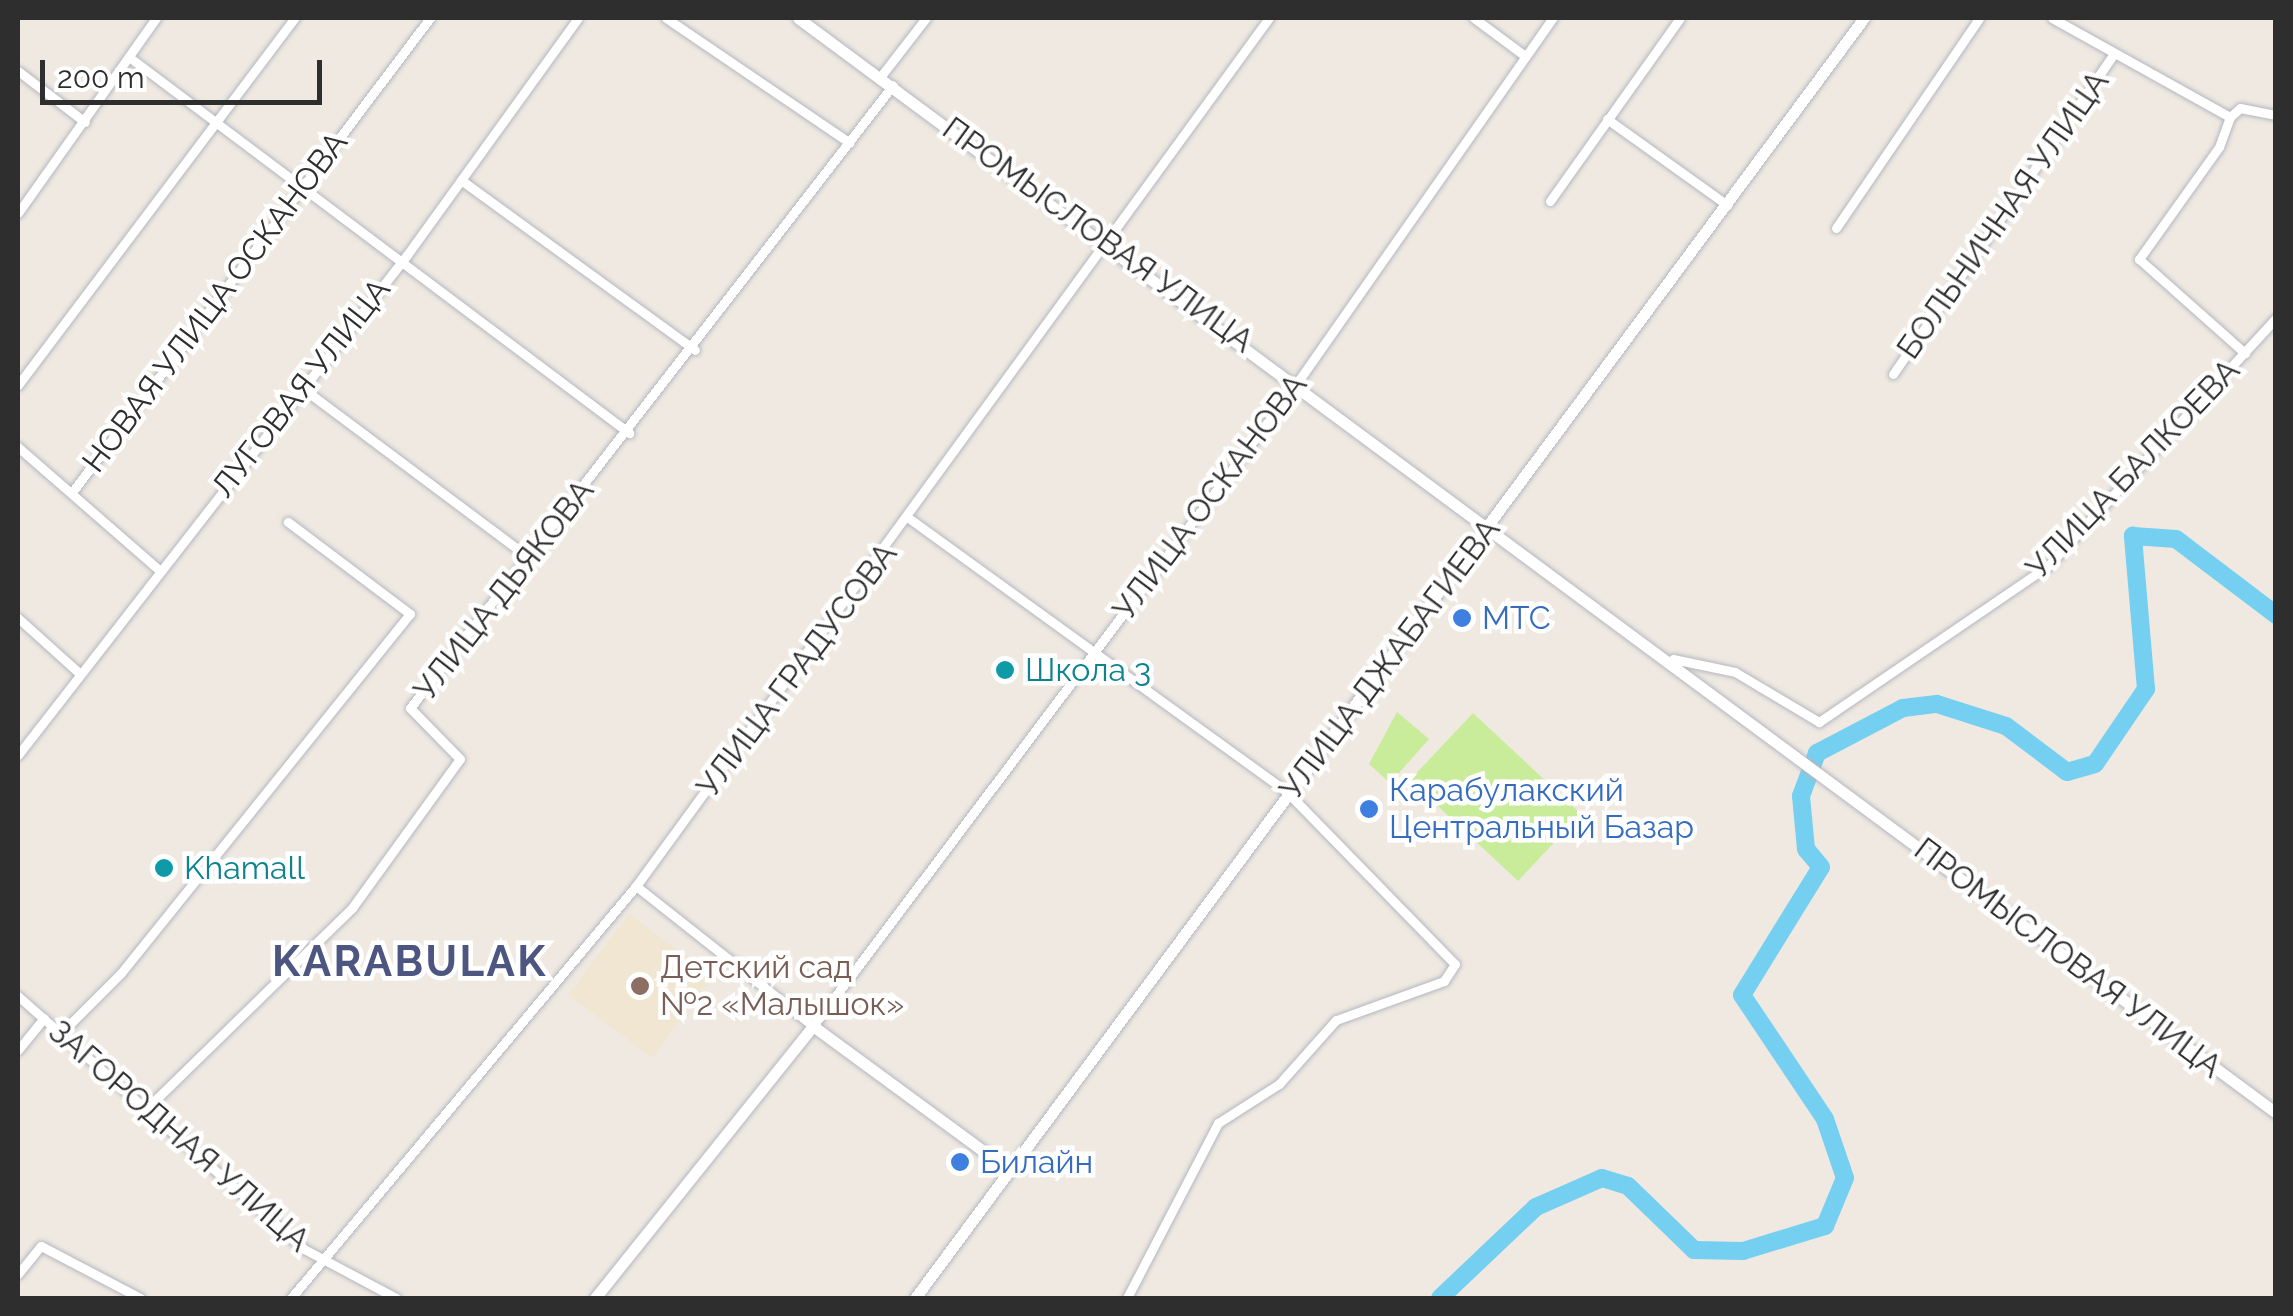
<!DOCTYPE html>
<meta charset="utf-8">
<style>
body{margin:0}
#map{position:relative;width:2293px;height:1316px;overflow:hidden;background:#efe9e1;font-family:Raleway,sans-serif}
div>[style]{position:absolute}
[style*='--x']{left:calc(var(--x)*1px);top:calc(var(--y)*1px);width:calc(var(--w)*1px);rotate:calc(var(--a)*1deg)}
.education>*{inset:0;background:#f0e6d1}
.pitch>*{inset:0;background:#c9ec9a}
.river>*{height:18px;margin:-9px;padding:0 9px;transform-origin:9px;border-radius:9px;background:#75cff0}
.roads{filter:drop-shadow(0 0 2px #b4b7c1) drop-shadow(0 0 2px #b4b7c1)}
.street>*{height:9px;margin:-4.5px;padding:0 4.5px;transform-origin:4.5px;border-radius:4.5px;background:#fff}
.secondary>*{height:11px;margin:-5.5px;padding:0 5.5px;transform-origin:5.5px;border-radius:5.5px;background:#fff}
.dots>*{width:28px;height:28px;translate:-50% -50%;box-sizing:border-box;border:5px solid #fff;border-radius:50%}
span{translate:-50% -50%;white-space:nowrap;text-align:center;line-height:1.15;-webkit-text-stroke:9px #fff;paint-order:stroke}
.street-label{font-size:32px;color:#2e2e2e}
.shop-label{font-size:32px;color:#366cbe}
.left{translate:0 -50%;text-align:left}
.culture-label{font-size:32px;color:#0d838f}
.education-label{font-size:32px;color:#785e54}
.district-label{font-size:42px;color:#4d5680;font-weight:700;letter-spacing:2.5px}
.frame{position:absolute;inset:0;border:20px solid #2e2e2e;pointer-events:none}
.scale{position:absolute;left:40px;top:60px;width:282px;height:45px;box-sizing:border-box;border:5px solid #2e2e2e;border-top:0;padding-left:12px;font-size:30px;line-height:35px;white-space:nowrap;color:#2e2e2e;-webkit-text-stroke:8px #fff;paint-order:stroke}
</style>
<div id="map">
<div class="education">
<i style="clip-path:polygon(629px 914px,713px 976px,652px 1058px,568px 995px)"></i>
</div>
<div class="pitch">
<i style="clip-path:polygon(1397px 712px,1429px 739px,1390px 783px,1369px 764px)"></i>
<i style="clip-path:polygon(1473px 713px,1581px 814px,1518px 881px,1410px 780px)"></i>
</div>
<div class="river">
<i style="--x:1440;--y:1298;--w:132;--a:-43.5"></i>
<i style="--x:1536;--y:1207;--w:72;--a:-23.7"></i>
<i style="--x:1602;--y:1178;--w:27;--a:17"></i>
<i style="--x:1628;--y:1186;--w:92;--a:44.1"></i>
<i style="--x:1694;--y:1250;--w:49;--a:1.2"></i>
<i style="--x:1743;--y:1251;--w:86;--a:-17"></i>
<i style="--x:1825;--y:1226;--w:52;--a:-67.4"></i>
<i style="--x:1845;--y:1178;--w:62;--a:-108.7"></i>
<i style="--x:1825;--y:1119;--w:149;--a:-123.8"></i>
<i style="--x:1742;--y:995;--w:150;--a:-58.3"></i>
<i style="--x:1821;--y:867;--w:23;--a:-130"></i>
<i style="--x:1806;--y:849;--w:53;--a:-95.4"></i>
<i style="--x:1801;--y:796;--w:46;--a:-69.6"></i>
<i style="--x:1817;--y:753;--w:97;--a:-27.6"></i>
<i style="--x:1903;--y:708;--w:34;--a:-7"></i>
<i style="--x:1937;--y:704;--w:72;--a:17.7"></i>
<i style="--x:2006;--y:726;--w:76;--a:37"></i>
<i style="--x:2067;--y:772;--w:29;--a:-16"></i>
<i style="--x:2095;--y:764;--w:91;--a:-55.8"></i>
<i style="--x:2146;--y:689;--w:154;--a:-94.9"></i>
<i style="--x:2133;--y:536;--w:43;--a:4"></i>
<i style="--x:2176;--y:539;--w:126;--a:37.2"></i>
</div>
<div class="roads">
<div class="street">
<i style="--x:666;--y:18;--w:222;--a:34.2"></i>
<i style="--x:1474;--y:18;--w:64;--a:36.7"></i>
<i style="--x:2052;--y:18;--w:204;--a:29.1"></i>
<i style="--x:2230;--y:117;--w:13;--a:-42"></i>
<i style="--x:2240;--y:108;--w:37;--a:11"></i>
<i style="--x:133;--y:60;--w:621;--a:36.94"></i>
<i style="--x:18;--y:71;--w:84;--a:37.3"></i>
<i style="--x:881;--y:76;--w:73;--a:-52.2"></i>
<i style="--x:2230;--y:117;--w:32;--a:110"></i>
<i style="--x:2219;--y:147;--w:138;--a:125.5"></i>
<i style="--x:2139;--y:259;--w:142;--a:41.6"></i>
<i style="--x:1607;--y:119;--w:148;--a:35.6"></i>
<i style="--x:461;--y:180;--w:289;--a:36"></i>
<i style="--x:1550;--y:201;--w:224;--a:-54.6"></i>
<i style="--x:18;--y:213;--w:239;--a:-54.7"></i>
<i style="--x:1836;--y:228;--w:254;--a:-55.7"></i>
<i style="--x:1893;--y:374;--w:388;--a:-55.4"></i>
<i style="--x:18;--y:385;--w:460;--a:-53"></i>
<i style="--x:301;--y:387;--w:284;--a:36.8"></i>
<i style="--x:18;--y:447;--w:189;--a:41.1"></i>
<i style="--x:73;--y:491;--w:593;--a:-52.96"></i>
<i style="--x:910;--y:519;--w:467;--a:35.9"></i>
<i style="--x:1288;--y:793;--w:239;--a:45.7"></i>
<i style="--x:1455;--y:964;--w:20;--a:123"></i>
<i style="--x:1444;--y:981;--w:115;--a:160.1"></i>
<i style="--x:1336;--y:1020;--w:86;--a:131.7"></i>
<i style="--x:1279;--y:1084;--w:72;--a:147.4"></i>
<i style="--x:1218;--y:1123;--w:197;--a:117.5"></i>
<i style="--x:18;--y:618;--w:82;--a:42"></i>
<i style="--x:1673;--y:659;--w:63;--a:11.8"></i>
<i style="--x:1735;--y:672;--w:98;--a:30.8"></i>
<i style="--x:1819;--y:722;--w:277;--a:-34.3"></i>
<i style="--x:2048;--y:566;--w:337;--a:-47.4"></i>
<i style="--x:18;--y:755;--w:633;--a:-52.12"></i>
<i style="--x:407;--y:255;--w:292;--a:-54.2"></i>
<i style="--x:636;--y:886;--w:226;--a:38.3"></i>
<i style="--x:813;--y:1026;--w:805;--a:-53.03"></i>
<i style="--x:1297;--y:383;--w:446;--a:-55"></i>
<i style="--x:18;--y:996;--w:382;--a:41.5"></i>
<i style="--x:304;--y:1249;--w:104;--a:28"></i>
<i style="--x:61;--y:1033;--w:85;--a:-45"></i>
<i style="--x:121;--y:973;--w:461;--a:-51.2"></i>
<i style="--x:410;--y:614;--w:153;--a:-143"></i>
<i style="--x:18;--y:1050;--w:41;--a:-50.9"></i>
<i style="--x:144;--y:1111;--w:291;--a:-44.3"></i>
<i style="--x:352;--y:908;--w:184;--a:-54.1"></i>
<i style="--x:460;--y:759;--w:71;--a:-134.4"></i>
<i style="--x:410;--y:708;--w:788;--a:-52.21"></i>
<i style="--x:18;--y:1274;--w:36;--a:-51"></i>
<i style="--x:41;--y:1246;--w:112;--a:27.7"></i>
<i style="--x:291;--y:1298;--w:537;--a:-50.06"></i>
<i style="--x:636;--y:886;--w:1074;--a:-53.9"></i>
</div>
<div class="secondary">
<i style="--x:798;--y:18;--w:1839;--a:36.53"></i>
<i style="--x:595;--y:1298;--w:349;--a:-51.3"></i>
<i style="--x:813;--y:1026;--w:242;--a:36.3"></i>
<i style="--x:915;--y:1298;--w:1593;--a:-53.45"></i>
</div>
</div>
<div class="dots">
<i style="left:1462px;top:618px;background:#3f7fe0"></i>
<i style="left:1005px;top:670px;background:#0f9aa8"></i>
<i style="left:1369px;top:809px;background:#3f7fe0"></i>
<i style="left:164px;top:868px;background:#0f9aa8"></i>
<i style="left:640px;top:986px;background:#8d6e63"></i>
<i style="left:960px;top:1162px;background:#3f7fe0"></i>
</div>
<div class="street-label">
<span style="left:2003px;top:215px;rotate:-55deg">БОЛЬНИЧНАЯ УЛИЦА</span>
<span style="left:1098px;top:235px;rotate:36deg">ПРОМЫСЛОВАЯ УЛИЦА</span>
<span style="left:215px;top:302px;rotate:-53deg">НОВАЯ УЛИЦА ОСКАНОВА</span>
<span style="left:301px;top:388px;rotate:-52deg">ЛУГОВАЯ УЛИЦА</span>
<span style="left:2133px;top:469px;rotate:-46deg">УЛИЦА БАЛКОЕВА</span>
<span style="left:1210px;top:497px;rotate:-53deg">УЛИЦА ОСКАНОВА</span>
<span style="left:504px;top:590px;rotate:-52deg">УЛИЦА ДЬЯКОВА</span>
<span style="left:1390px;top:659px;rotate:-53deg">УЛИЦА ДЖАБАГИЕВА</span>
<span style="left:797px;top:670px;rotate:-53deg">УЛИЦА ГРАДУСОВА</span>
<span style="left:2068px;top:958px;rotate:37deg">ПРОМЫСЛОВАЯ УЛИЦА</span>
<span style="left:179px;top:1136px;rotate:41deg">ЗАГОРОДНАЯ УЛИЦА</span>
</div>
<div class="shop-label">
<span class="left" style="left:1482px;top:618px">МТС</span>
<span class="left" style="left:1389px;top:809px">Карабулакский<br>Центральный Базар</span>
<span class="left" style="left:980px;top:1162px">Билайн</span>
</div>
<div class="culture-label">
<span class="left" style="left:1025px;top:670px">Школа 3</span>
<span class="left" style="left:184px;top:868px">Khamall</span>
</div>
<div class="education-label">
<span class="left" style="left:660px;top:986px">Детский сад<br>№2 «Малышок»</span>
</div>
<div class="district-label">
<span style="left:410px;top:962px">KARABULAK</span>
</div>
<div class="frame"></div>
<div class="scale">200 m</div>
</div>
